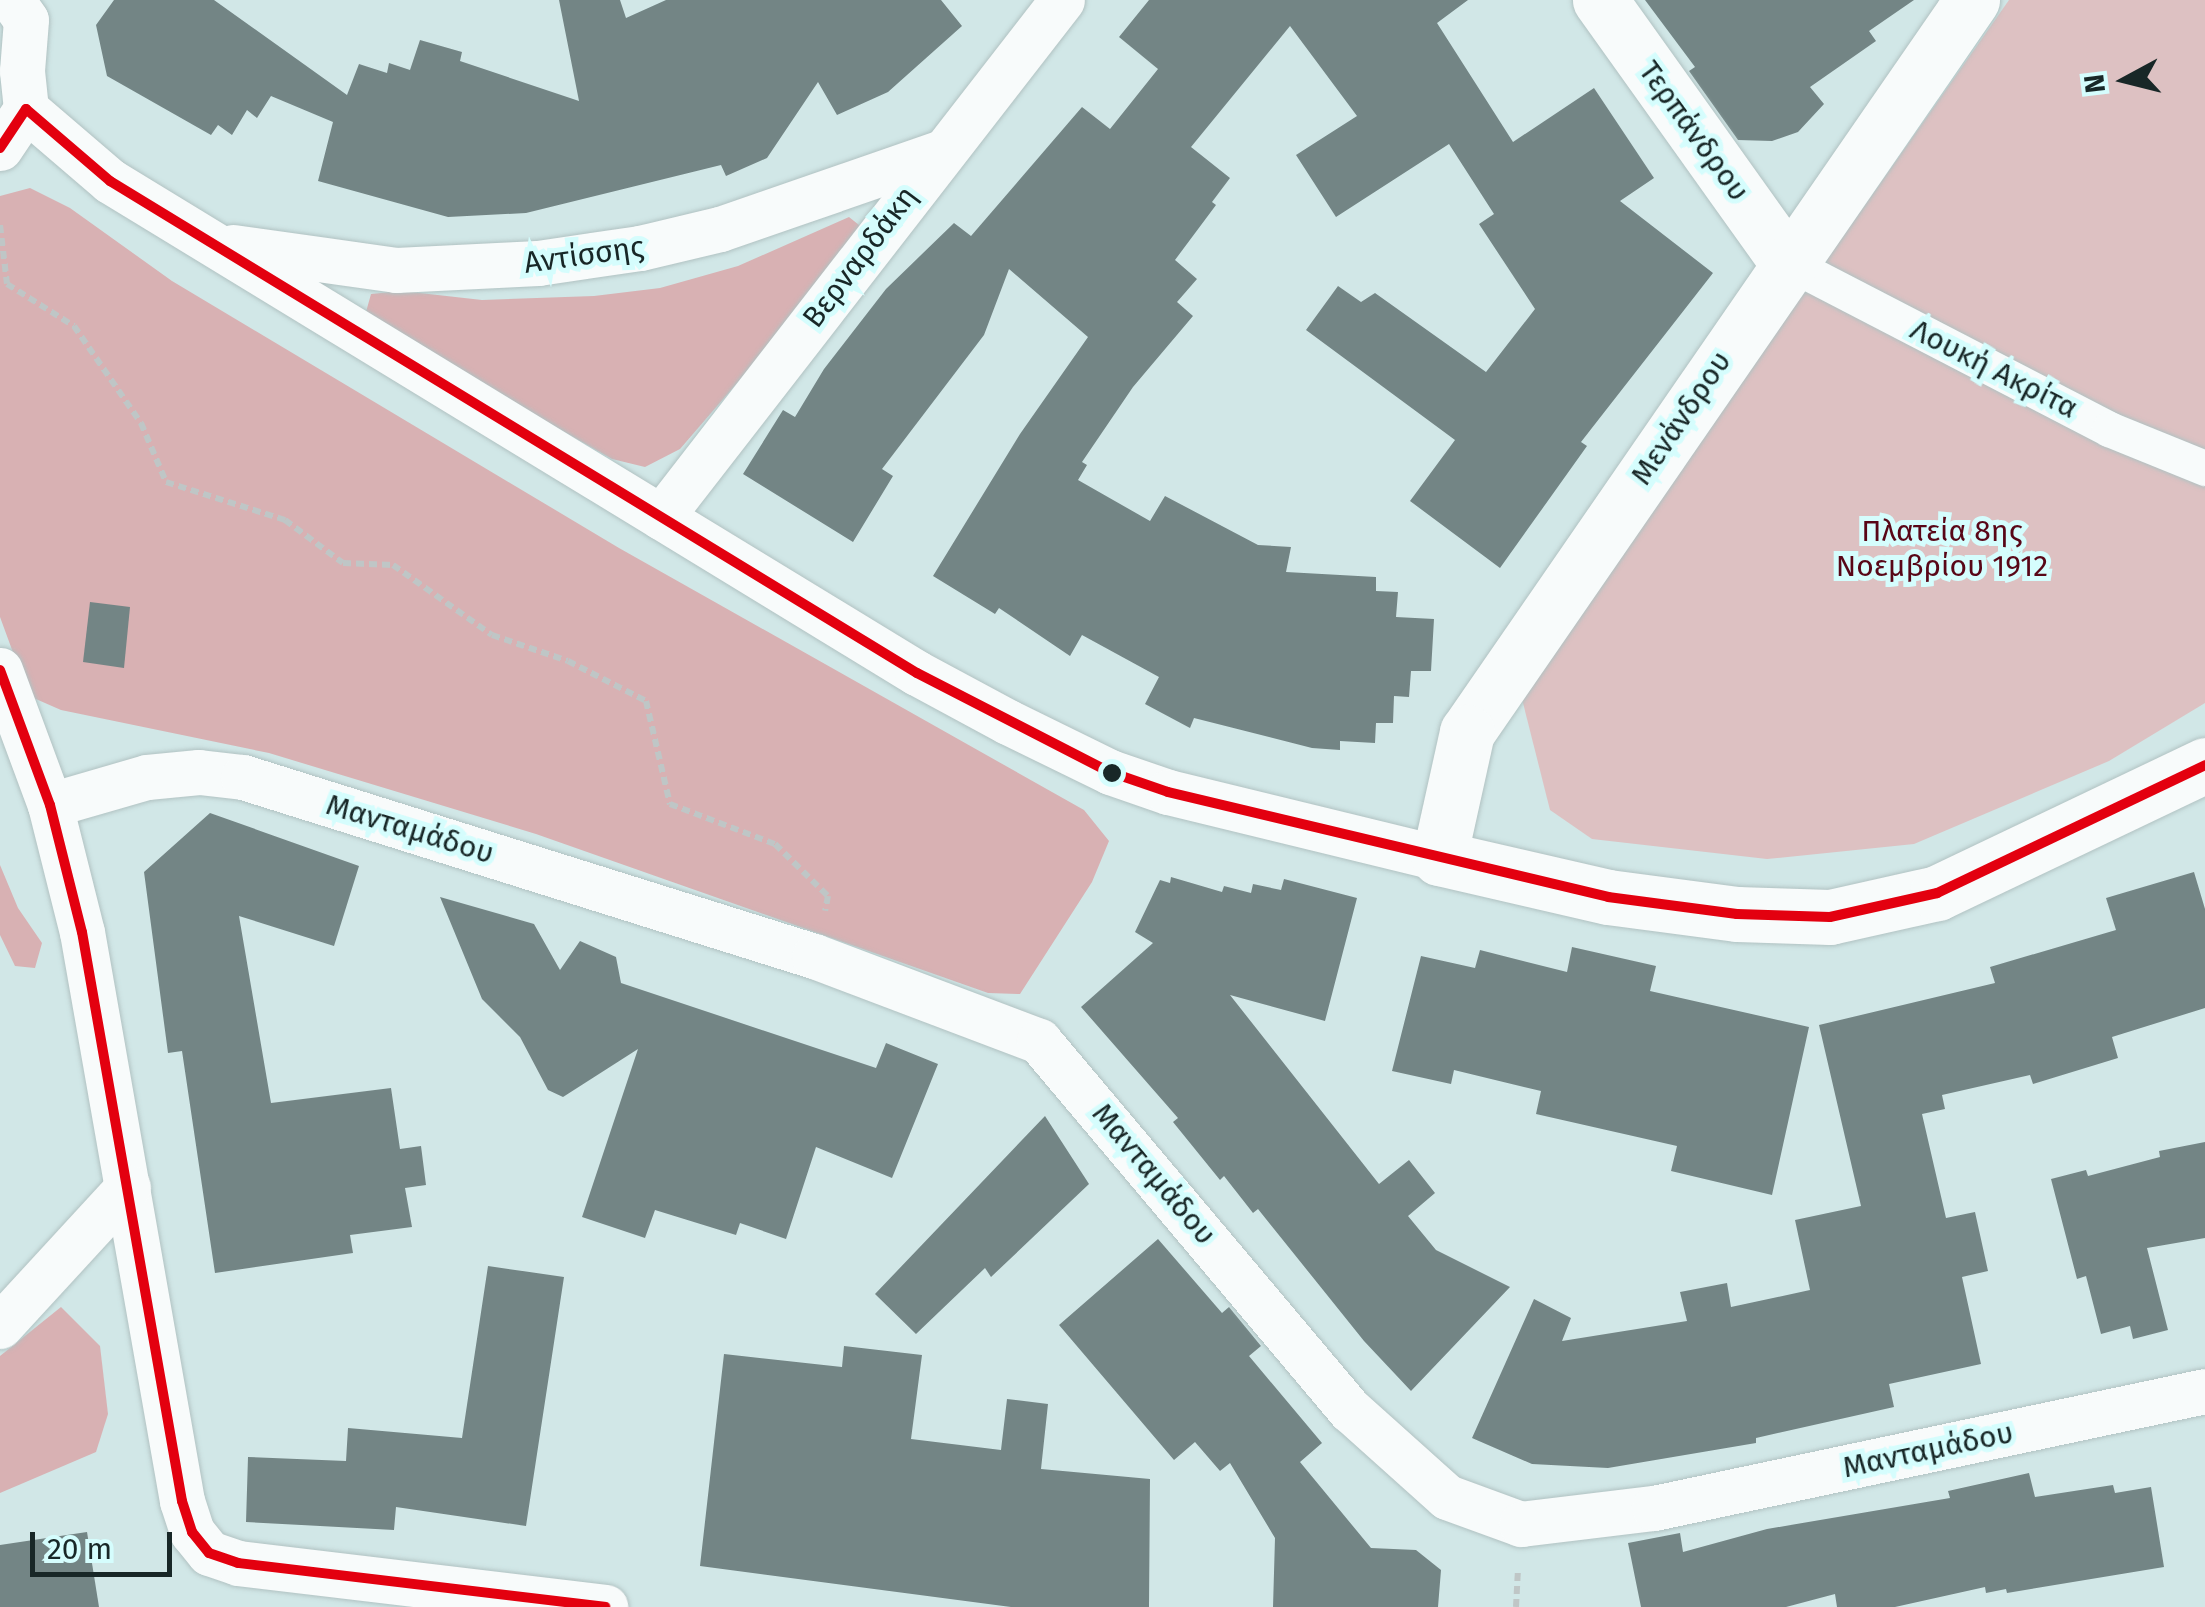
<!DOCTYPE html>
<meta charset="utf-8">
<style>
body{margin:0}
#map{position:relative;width:2205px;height:1607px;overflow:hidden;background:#d1e7e7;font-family:"Fira Sans",sans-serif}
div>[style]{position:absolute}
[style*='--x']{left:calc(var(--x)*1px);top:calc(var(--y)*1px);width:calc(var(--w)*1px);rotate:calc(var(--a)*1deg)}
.green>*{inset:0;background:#ddc1c2}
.forest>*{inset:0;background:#d8b1b3}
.building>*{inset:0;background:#738585}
.path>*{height:6px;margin-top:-3px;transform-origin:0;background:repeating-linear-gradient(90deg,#bfc6c6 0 8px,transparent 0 13px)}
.roads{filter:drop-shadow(0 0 2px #b1c2c2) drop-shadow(0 0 2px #b1c2c2)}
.pedestrian>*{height:35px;margin:-17.5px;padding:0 17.5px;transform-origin:17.5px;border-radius:17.5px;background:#f8fbfb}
.minor>*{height:45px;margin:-22.5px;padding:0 22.5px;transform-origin:22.5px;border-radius:22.5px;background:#f8fbfb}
.tertiary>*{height:55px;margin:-27.5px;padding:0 27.5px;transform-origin:27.5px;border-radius:27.5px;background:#f8fbfb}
.bus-1>*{height:10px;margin:-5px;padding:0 5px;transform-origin:5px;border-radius:5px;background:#e3000f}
.dots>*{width:28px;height:28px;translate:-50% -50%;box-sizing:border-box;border:5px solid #d5fdfd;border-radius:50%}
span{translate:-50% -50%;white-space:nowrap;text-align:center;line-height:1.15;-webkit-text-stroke:10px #d5fdfd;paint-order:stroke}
.street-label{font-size:30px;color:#182727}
.park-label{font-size:30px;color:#580617}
.north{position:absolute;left:2075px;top:30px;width:100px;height:100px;-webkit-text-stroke:8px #d5fdfd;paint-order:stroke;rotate:263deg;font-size:28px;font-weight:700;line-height:40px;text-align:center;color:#182727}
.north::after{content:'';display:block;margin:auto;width:35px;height:45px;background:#182727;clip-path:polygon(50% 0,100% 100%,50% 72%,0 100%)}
.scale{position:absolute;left:30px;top:1532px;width:142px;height:45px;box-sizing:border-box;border:5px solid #182727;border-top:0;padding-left:12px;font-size:30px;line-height:35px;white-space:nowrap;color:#182727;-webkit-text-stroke:8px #d5fdfd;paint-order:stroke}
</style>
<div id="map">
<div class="green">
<i style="clip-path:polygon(2009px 0,2205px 0,2205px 703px,2109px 761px,1914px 844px,1767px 859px,1592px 839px,1550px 810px,1521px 695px)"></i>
</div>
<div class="forest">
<i style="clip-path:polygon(30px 188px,70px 208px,172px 281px,619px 548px,1084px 810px,1109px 841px,1092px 882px,1020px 994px,988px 993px,536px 834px,269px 753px,61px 710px,29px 696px,0 617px,0 196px)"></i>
<i style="clip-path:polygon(849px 217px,864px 229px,845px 258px,680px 449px,645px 467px,612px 459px,386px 330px,366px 312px,371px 294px,402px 291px,482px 300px,594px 296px,660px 288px,738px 266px)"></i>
<i style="clip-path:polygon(0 865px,18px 908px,42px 943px,35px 968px,15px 966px,0 935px)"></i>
<i style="clip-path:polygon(61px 1307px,100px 1346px,108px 1414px,96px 1452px,0 1493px,0 1356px)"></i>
</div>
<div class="building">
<i style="clip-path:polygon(114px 0,214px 0,347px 95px,359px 64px,387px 73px,389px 63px,410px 70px,420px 40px,462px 52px,460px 61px,579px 101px,559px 0,620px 0,626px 18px,666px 0,941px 0,962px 26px,888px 92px,837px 115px,818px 82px,767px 158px,726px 176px,721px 165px,526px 213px,448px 217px,318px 181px,333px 122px,271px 96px,257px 118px,247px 110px,232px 135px,218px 125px,211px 135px,107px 76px,96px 25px)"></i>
<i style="clip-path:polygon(1149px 0,1468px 0,1437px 23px,1513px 142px,1594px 88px,1654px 178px,1620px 201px,1713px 273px,1581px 442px,1587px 446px,1500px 568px,1410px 501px,1455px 440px,1306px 330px,1338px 286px,1361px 302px,1375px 293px,1486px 372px,1535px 309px,1479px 224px,1494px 214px,1449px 144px,1336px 217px,1296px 155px,1357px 116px,1290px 26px,1191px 147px,1230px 178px,1212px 202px,1216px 205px,1175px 260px,1197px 279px,1177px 302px,1193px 316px,1133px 387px,1082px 462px,1087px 465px,1078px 480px,1150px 521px,1165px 496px,1258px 545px,1291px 547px,1286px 572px,1376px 577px,1376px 591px,1398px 592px,1396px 617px,1434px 619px,1431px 671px,1411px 671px,1409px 697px,1394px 696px,1393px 723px,1376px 723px,1375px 743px,1340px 741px,1340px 750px,1312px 748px,1194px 718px,1190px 728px,1145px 704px,1159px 677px,1082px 635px,1070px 656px,999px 608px,995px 614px,933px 576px,1020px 434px,1088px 337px,1009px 269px,984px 335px,882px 469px,893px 476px,853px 542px,743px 474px,783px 410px,795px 417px,824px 369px,886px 289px,954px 223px,971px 236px,1082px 107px,1110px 129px,1158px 69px,1119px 37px)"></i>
<i style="clip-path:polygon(1645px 0,1914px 0,1869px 31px,1876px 41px,1810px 87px,1824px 104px,1798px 132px,1772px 141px,1738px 140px,1689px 71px,1695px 67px)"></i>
<i style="clip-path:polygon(90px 602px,130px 607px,124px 668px,83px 662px)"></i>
<i style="clip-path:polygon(210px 813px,359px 866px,334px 946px,239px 916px,271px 1103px,391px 1088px,400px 1149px,421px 1146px,426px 1185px,405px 1188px,412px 1227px,350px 1235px,353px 1253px,215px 1273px,182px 1051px,168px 1053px,144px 872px)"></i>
<i style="clip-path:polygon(2194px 872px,2205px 909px,2205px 1008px,2112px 1037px,2118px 1058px,2033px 1084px,2030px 1075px,1942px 1095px,1945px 1109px,1922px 1114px,1946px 1218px,1975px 1212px,1988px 1271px,1962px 1277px,1981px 1364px,1889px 1384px,1894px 1407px,1756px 1438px,1756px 1443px,1608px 1468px,1532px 1464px,1472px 1438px,1534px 1299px,1571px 1318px,1562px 1341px,1687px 1321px,1680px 1292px,1727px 1283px,1731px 1307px,1810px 1290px,1795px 1220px,1861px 1206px,1819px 1025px,1995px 983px,1990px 967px,2116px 930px,2106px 898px)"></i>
<i style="clip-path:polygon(1171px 877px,1222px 892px,1224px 886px,1251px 893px,1253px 884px,1281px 890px,1284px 879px,1357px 898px,1325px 1021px,1230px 995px,1379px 1184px,1409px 1160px,1435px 1193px,1408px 1216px,1436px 1250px,1510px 1287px,1411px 1391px,1364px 1341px,1258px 1209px,1253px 1213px,1224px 1176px,1220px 1180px,1173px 1122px,1178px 1118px,1081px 1007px,1153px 943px,1135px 932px,1160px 880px,1170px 883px)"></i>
<i style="clip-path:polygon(440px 897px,534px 924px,560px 970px,580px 941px,616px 957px,621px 983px,876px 1068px,886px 1043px,938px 1064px,892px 1178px,816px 1147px,786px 1239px,740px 1223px,736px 1235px,655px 1210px,645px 1238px,582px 1217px,638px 1049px,563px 1097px,548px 1090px,520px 1037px,482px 999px)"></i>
<i style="clip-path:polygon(1572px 947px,1656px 966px,1650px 991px,1809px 1027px,1772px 1195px,1671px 1171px,1677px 1146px,1536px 1114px,1541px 1091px,1454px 1070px,1451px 1084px,1392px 1071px,1421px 956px,1475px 968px,1480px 950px,1567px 972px)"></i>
<i style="clip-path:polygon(1045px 1116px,1089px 1184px,991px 1277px,985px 1268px,916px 1334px,875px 1294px)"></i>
<i style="clip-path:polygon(2205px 1142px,2205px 1238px,2147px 1248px,2168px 1330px,2133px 1339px,2130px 1326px,2101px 1334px,2086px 1276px,2077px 1279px,2051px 1179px,2086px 1170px,2088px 1176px,2160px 1157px,2159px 1151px)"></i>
<i style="clip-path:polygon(1158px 1239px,1222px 1313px,1229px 1307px,1261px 1346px,1249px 1356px,1322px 1443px,1300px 1462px,1371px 1548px,1416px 1550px,1441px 1570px,1438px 1607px,1273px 1607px,1275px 1538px,1230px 1463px,1220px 1471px,1195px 1442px,1174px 1460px,1059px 1325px)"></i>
<i style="clip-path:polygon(488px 1266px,564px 1277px,526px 1526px,396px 1507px,394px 1530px,246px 1522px,248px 1457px,346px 1461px,348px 1428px,462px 1438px)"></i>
<i style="clip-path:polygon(844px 1346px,922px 1355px,911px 1439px,1001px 1450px,1007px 1399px,1048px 1404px,1041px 1469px,1150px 1479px,1149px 1607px,1011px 1607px,700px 1566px,724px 1354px,842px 1367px)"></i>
<i style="clip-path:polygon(2029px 1473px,2035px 1497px,2113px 1485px,2115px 1493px,2151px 1487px,2164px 1567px,2007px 1593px,2006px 1589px,1986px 1593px,1985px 1587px,1895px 1607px,1837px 1607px,1835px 1594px,1786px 1607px,1641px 1607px,1628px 1543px,1680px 1533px,1683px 1552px,1767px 1529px,1950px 1498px,1948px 1491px)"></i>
<i style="clip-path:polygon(87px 1532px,99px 1607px,0 1607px,0 1545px)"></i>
</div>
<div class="path">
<i style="--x:0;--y:225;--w:59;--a:83.2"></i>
<i style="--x:7;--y:284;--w:79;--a:32.1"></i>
<i style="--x:74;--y:326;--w:118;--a:55.4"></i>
<i style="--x:141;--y:423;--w:64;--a:67"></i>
<i style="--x:166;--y:482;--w:125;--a:17.7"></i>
<i style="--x:285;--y:520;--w:72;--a:36.6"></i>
<i style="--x:343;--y:563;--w:50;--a:2.3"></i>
<i style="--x:393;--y:565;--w:121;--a:35.3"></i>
<i style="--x:492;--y:635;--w:80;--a:18.9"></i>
<i style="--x:568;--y:661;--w:88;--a:27.1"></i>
<i style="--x:646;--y:701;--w:106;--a:76.9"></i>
<i style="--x:670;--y:804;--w:112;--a:20.9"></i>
<i style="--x:775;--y:844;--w:74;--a:44.5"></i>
<i style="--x:828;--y:896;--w:15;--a:101"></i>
<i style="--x:1516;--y:1607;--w:39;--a:-87"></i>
</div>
<div class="roads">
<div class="pedestrian">
<i style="--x:1787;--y:262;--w:363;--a:27.4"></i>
<i style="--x:2109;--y:429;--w:104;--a:22.1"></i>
</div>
<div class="minor">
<i style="--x:12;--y:0;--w:24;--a:55"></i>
<i style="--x:26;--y:20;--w:51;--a:94.5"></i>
<i style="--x:22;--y:71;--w:38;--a:84"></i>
<i style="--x:26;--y:109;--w:111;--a:40.6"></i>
<i style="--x:110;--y:181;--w:945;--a:31.37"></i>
<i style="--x:917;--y:673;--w:103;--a:28.3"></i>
<i style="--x:1008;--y:722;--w:114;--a:26.1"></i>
<i style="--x:1110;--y:772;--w:61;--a:19"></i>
<i style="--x:1168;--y:792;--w:279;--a:13.7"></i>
<i style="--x:0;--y:148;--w:47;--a:-56.3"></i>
<i style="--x:233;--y:247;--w:165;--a:8"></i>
<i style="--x:396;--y:270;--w:142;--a:-2.8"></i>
<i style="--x:538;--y:263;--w:103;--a:-8.4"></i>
<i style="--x:640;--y:248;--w:82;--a:-13.4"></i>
<i style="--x:720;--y:229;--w:232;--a:-19.1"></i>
<i style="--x:661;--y:517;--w:654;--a:-52.2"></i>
<i style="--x:0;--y:670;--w:144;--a:69.7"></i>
<i style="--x:50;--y:805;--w:131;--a:75.9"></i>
<i style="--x:82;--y:932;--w:578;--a:80.03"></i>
<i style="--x:182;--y:1501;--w:33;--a:72"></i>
<i style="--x:192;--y:1532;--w:27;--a:51"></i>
<i style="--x:209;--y:1553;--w:31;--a:19"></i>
<i style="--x:238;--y:1563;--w:370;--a:6.8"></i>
<i style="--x:50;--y:805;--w:101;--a:-16.1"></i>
<i style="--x:147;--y:777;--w:52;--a:-5.5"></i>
<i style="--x:199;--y:772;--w:44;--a:6.5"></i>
<i style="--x:243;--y:777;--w:598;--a:17.41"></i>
<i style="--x:814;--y:956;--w:241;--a:20.7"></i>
<i style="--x:1039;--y:1041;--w:483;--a:49.9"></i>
<i style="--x:1350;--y:1410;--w:130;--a:41.9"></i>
<i style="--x:1447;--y:1497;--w:79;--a:20"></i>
<i style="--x:1521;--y:1524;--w:134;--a:-6.9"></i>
<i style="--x:1654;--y:1508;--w:563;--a:-11.99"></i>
<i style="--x:0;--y:1326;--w:189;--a:-47.4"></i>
</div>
<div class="tertiary">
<i style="--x:1600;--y:0;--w:322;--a:54.5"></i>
<i style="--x:1972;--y:0;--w:889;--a:124.6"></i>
<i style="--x:1467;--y:732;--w:129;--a:102.5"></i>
<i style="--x:1439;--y:858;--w:173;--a:13"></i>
<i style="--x:1608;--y:897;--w:130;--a:7.5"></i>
<i style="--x:1737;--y:914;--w:93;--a:1.8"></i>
<i style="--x:1830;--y:917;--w:110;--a:-12.6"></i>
<i style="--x:1937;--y:893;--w:297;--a:-25.5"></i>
</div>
</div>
<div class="bus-1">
<i style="--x:0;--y:148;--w:47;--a:-56.3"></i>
<i style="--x:26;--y:109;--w:111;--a:40.6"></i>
<i style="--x:110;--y:181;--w:945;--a:31.37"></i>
<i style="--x:917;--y:673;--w:217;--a:27.2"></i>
<i style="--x:1110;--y:772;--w:61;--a:19"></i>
<i style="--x:1168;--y:792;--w:452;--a:13.4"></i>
<i style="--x:1608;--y:897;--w:130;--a:7.5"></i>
<i style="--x:1737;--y:914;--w:93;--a:1.8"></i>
<i style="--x:1830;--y:917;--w:110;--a:-12.6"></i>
<i style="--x:1937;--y:893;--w:297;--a:-25.5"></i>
<i style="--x:0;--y:670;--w:144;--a:69.7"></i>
<i style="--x:50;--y:805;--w:131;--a:75.9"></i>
<i style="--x:82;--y:932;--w:578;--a:80.03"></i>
<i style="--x:182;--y:1501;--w:33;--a:72"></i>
<i style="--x:192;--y:1532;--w:27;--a:51"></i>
<i style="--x:209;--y:1553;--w:31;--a:19"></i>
<i style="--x:238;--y:1563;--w:370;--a:6.8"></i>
</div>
<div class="dots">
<i style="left:1112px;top:773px;background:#182727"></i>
</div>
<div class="street-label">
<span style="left:1694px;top:131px;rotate:54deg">Τερπάνδρου</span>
<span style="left:584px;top:255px;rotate:-8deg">Αντίσσης</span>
<span style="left:860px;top:257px;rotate:-53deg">Βερναρδάκη</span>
<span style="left:1994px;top:369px;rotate:27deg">Λουκή Ακρίτα</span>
<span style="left:1681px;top:418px;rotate:-56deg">Μενάνδρου</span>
<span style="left:410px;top:829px;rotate:17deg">Μανταμάδου</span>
<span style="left:1154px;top:1174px;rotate:50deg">Μανταμάδου</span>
<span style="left:1928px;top:1450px;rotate:-12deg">Μανταμάδου</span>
</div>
<div class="park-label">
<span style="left:1942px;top:548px">Πλατεία 8ης<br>Νοεμβρίου 1912</span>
</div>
<div class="north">N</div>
<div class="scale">20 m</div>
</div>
